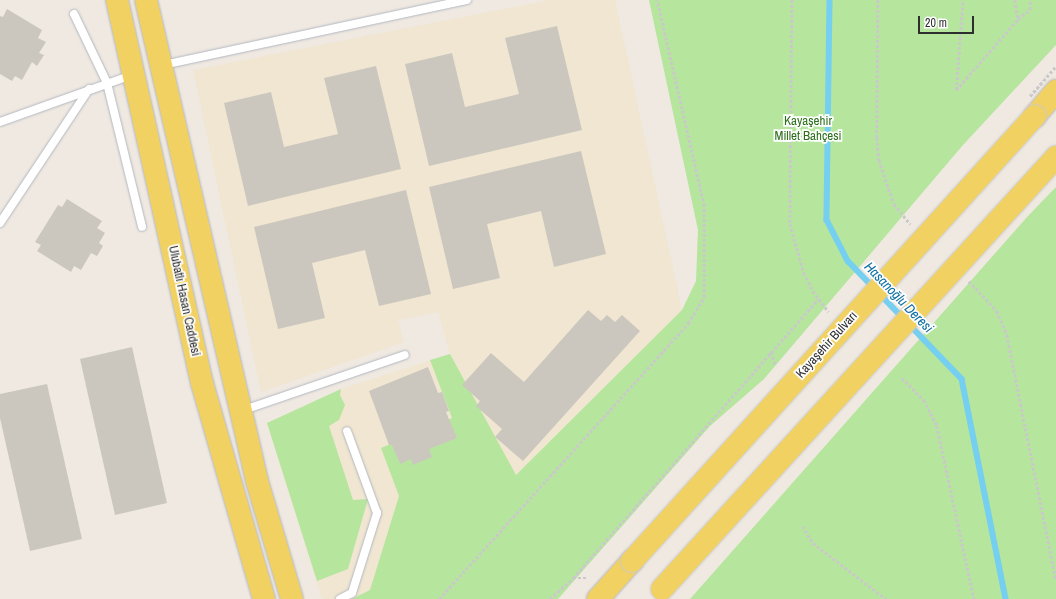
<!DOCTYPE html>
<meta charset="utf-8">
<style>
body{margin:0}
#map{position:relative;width:1056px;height:599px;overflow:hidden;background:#efe9e1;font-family:"Archivo Narrow",sans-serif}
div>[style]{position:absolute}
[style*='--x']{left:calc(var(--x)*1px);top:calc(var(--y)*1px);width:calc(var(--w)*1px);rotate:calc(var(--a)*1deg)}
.education>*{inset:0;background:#f0e6d1}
.green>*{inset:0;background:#b6e59e}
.stream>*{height:5.5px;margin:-2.75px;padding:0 2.75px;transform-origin:2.75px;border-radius:2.75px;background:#75cff0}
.building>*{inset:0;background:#cbc7bf}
.path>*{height:2.5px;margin-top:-1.25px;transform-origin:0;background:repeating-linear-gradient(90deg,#c9c9c9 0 3px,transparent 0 5px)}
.roads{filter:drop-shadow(0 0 1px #b4b7c1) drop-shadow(0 0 1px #b4b7c1)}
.lane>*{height:8px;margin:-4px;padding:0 4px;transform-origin:4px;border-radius:4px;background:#fff}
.primary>*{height:22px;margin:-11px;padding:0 11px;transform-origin:11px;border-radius:11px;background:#f2d163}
.path-bridge>*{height:2.5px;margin-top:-1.25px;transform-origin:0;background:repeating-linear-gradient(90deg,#c9c9c9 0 3px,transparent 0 5px)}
.bridges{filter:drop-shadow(0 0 1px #c9c9c9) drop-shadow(0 0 1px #c9c9c9)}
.primary-bridge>*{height:22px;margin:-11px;padding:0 11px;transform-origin:11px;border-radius:11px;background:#f2d163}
span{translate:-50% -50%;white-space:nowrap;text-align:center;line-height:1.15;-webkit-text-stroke:3.5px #fff;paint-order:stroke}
.park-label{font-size:13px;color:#2c6e1b}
.street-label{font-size:13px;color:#2e2e2e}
.water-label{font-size:14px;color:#0d6fa3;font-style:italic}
.scale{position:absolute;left:918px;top:16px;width:56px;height:18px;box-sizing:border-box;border:2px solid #2e2e2e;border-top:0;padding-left:5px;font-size:12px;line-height:14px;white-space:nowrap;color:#2e2e2e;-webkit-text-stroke:3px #fff;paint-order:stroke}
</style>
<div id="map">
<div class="education">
<i style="clip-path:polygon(550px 0,615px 0,682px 310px,516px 475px,413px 599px,322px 599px,267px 423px,341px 389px,450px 354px,438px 312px,398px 320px,404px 342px,261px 392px,193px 70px)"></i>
</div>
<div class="green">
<i style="clip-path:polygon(649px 0,1056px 0,1056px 45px,963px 145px,764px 379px,710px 426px,558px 599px,352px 599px,370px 590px,399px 496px,381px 448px,452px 418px,430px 360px,450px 354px,516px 475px,682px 310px,696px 281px,698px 230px)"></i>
<i style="clip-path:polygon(1056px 187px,1056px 599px,690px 599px,1028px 216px)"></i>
<i style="clip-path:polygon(341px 389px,340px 395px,345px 405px,339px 420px,329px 426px,353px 500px,368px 499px,348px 569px,317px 581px,267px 423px)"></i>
</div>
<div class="stream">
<i style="--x:830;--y:0;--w:220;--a:90.8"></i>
<i style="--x:827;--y:220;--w:46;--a:62.9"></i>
<i style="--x:848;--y:261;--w:36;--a:46"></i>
<i style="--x:879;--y:293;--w:36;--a:46"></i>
<i style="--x:910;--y:325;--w:75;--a:46.1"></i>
<i style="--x:962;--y:379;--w:224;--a:78.7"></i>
</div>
<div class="building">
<i style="clip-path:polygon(7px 9px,42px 30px,38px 38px,46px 42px,39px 53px,44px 55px,37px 66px,32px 62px,22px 80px,15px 76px,12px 81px,0 74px,0 16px,3px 17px)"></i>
<i style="clip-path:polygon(557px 26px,582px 130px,429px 166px,405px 64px,452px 53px,465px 107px,519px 94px,505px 38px)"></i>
<i style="clip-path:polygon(376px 66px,401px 169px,248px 206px,224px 103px,271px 92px,284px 147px,338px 134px,324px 78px)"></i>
<i style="clip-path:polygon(581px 151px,606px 254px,554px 267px,541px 211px,487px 224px,500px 278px,453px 289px,429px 187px)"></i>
<i style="clip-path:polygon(406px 190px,431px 294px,379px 306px,365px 250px,312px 263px,325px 318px,278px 329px,254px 227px)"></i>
<i style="clip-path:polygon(67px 199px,102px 221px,97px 228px,105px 233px,99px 243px,103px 246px,97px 256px,91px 253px,81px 270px,74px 266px,71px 272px,37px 251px,41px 245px,35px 242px,58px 205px,62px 207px)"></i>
<i style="clip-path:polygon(588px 310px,601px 321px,607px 315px,615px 322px,622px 315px,640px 331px,523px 461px,495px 437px,502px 429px,476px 406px,480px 401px,462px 385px,491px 353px,524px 382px)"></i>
<i style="clip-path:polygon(132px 347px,167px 503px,115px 515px,80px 359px)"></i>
<i style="clip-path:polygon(428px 367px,438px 393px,442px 392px,449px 411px,446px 412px,457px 438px,429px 449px,432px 457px,413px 465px,411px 459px,400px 464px,392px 445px,389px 445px,369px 391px)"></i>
<i style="clip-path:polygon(47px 384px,82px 539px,30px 551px,0 418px,0 394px)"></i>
</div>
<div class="path">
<i style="--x:792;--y:0;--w:224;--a:90.5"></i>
<i style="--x:790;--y:224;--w:51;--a:74.1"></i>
<i style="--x:804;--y:273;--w:20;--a:63"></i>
<i style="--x:813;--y:291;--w:26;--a:53"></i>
<i style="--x:878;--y:0;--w:138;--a:90.4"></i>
<i style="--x:877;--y:138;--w:22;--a:85"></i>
<i style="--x:879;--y:160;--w:46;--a:71.2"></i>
<i style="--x:894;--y:204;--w:26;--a:51"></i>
<i style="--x:1015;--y:0;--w:19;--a:81"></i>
<i style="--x:1018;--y:19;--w:15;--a:-37"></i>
<i style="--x:1030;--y:10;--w:10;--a:-90"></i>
<i style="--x:956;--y:90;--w:94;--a:-48.9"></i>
<i style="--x:956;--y:90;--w:90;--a:-85.6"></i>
<i style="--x:969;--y:281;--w:41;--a:47"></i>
<i style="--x:997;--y:311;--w:26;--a:67"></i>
<i style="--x:1007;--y:335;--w:250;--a:78.7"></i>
<i style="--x:771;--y:352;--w:15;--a:70"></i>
<i style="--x:902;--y:378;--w:31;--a:45"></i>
<i style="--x:924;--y:400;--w:29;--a:63"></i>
<i style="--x:937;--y:426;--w:177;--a:77.9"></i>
<i style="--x:803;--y:526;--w:20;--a:60"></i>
<i style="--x:813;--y:543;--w:92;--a:37.5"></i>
<i style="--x:573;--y:578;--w:371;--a:-48.7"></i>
<i style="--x:439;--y:599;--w:372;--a:-47.9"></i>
<i style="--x:688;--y:323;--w:31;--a:-58"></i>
<i style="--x:704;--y:297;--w:91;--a:-90"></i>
<i style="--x:704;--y:206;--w:211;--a:-102.9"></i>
<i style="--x:550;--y:599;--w:31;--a:-42"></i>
<i style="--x:573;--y:578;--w:15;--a:0"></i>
</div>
<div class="roads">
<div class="lane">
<i style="--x:74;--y:14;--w:76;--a:64.4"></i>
<i style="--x:107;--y:83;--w:148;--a:76.3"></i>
<i style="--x:163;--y:65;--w:311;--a:-12.1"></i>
<i style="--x:0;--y:122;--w:140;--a:-19.6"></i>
<i style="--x:0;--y:223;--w:161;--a:-56.4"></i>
<i style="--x:241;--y:411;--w:173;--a:-18.9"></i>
<i style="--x:340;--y:599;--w:13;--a:-27"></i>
<i style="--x:352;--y:593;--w:84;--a:-72.6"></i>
<i style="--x:377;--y:513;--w:87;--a:-110.1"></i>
</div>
<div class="primary">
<i style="--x:117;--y:0;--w:392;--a:77.5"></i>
<i style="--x:202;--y:383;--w:225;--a:74"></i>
<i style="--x:146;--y:0;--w:494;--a:77"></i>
<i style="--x:257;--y:481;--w:123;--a:73.5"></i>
<i style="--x:1035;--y:116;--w:33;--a:-50"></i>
<i style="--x:598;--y:599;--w:51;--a:-48.2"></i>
</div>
</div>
<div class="path-bridge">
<i style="--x:1030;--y:96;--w:40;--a:-49"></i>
</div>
<div class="bridges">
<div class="primary-bridge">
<i style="--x:632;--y:561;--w:600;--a:-47.84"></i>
<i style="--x:662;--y:589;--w:585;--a:-47.63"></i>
</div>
</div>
<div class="park-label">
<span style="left:808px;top:129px">Kayaşehir<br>Millet Bahçesi</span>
</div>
<div class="street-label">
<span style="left:184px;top:301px;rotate:78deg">Ulubatlı Hasan Caddesi</span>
<span style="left:827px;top:345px;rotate:-48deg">Kayaşehir Bulvarı</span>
</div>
<div class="water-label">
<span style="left:899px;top:297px;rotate:46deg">Hasanoğlu Deresi</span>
</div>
<div class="scale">20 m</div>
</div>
